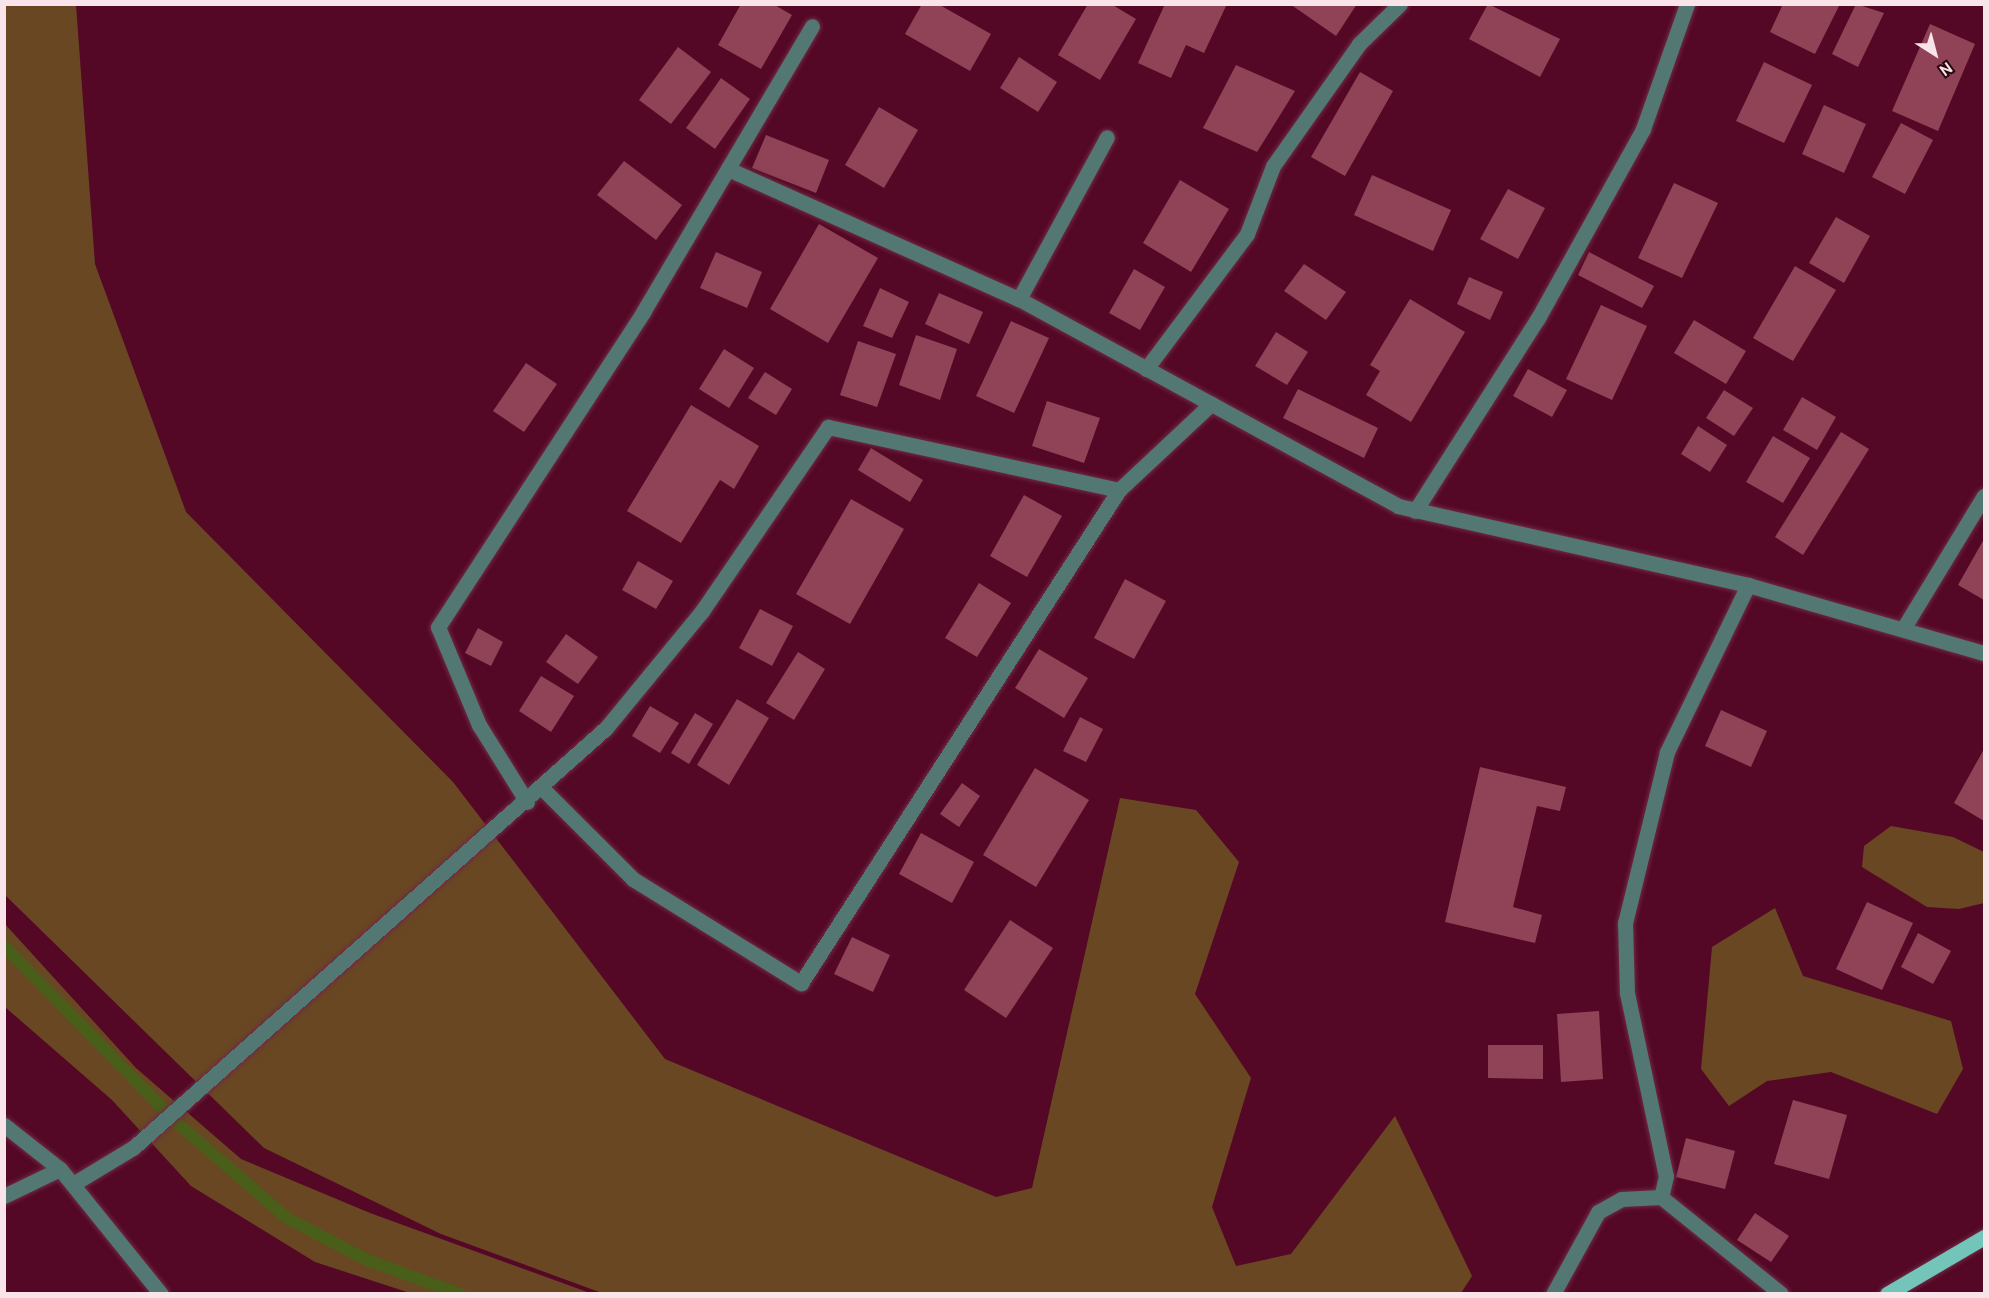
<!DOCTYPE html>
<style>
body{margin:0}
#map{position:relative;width:1989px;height:1298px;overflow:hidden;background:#540825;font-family:Cabin,sans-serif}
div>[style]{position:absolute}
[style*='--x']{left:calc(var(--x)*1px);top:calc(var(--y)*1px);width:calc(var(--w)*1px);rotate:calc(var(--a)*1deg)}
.green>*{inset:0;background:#6a4723}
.stream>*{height:12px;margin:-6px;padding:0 6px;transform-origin:6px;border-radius:6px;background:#495e19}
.building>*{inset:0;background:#904257}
.roads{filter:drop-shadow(0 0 2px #6e2b44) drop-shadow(0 0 2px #6e2b44)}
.minor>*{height:15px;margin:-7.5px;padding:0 7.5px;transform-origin:7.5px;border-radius:7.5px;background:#537873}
.major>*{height:15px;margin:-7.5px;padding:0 7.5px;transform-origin:7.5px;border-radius:7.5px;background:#73c5ba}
span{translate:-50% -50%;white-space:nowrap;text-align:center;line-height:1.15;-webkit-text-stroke:4.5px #270811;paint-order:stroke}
.frame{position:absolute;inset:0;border:6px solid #f9e5e9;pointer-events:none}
.north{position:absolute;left:1905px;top:24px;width:60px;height:60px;-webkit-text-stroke:4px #270811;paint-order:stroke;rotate:144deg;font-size:16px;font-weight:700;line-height:24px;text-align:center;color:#f9e5e9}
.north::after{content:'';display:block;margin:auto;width:21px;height:27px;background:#f9e5e9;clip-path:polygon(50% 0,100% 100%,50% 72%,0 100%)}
</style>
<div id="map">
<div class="green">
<i style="clip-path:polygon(4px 5px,76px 5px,95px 264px,186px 512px,453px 782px,665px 1059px,996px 1197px,1032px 1188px,1120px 798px,1196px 810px,1239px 862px,1195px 994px,1251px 1078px,1212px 1207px,1236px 1266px,1291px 1254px,1395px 1116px,1472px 1276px,1461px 1293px,602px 1293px,441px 1234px,264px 1148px,5px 895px)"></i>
<i style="clip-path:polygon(1891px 826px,1953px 837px,1984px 852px,1984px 903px,1959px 909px,1927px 907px,1862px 867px,1864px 846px)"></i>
<i style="clip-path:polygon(1775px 908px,1803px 976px,1951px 1021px,1963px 1069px,1937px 1114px,1831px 1072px,1767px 1081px,1729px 1106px,1701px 1069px,1712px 947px)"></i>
<i style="clip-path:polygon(4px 923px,136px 1068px,241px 1159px,370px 1213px,590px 1293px,410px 1293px,315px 1262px,191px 1186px,112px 1100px,5px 1007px)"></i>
</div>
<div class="stream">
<i style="--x:4;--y:946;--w:246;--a:45.7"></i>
<i style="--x:176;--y:1122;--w:147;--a:40.9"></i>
<i style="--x:287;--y:1218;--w:90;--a:27.7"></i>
<i style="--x:367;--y:1260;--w:99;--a:20.1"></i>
</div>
<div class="building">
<i style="clip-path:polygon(741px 4px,773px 4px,792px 15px,761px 69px,718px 45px)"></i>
<i style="clip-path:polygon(922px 4px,938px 4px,991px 34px,970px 71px,905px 34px)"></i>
<i style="clip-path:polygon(1088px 4px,1111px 4px,1136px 19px,1100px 80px,1058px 55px)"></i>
<i style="clip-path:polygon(1165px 4px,1226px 6px,1204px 53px,1186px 45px,1171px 78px,1138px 63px)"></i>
<i style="clip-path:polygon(1290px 4px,1357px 4px,1336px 36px)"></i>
<i style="clip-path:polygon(1488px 4px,1560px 39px,1540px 77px,1469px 39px)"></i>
<i style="clip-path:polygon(1783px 4px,1840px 4px,1815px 54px,1770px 32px)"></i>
<i style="clip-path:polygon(1856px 4px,1884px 13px,1858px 67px,1832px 54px)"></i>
<i style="clip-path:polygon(1930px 24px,1975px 44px,1938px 131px,1892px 111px)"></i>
<i style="clip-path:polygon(678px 47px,711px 72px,671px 124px,639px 100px)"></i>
<i style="clip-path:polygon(1019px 57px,1057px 82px,1038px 112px,1000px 88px)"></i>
<i style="clip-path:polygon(1764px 62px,1812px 85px,1784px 143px,1736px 121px)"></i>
<i style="clip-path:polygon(1236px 65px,1295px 91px,1257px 152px,1203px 128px)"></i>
<i style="clip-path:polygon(1360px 72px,1393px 91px,1345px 176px,1311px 157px)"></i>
<i style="clip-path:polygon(721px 78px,750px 99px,715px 149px,686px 128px)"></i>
<i style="clip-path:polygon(1824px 105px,1866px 124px,1844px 173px,1802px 154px)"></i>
<i style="clip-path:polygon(879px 107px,918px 130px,884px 188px,845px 165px)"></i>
<i style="clip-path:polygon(1901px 123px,1933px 140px,1905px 194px,1872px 177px)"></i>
<i style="clip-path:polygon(766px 135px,829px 160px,816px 193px,752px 168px)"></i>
<i style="clip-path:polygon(624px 161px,682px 205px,656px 240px,597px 195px)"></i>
<i style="clip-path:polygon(1372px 175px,1451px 210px,1433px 251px,1354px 215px)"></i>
<i style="clip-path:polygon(1180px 180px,1229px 209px,1191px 272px,1143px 243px)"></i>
<i style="clip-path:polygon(1674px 183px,1718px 203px,1682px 278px,1638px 258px)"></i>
<i style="clip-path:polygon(1508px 189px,1545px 208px,1518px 259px,1480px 239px)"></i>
<i style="clip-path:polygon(1836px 217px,1870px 236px,1844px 283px,1809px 263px)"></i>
<i style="clip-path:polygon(819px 224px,878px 258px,828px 343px,770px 309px)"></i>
<i style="clip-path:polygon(716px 252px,762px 272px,747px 308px,700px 288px)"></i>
<i style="clip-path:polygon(1589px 252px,1654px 286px,1642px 308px,1578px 275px)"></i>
<i style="clip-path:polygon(1304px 264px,1346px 292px,1326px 320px,1284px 291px)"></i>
<i style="clip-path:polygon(1795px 266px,1836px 290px,1793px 361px,1753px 338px)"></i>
<i style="clip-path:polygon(1134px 269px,1165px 287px,1140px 330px,1109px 313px)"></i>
<i style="clip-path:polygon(1469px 277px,1503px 292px,1490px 320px,1457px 304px)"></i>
<i style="clip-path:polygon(880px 288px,909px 302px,892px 338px,863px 326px)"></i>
<i style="clip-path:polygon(939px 293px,983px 312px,969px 344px,925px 324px)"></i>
<i style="clip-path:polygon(1410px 299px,1465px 332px,1411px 422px,1366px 395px,1380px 371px,1370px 365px)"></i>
<i style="clip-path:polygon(1601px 305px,1647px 326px,1612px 400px,1566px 379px)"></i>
<i style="clip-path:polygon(1694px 320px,1746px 351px,1726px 384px,1674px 353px)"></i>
<i style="clip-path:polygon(1011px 321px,1049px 338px,1014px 413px,976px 396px)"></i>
<i style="clip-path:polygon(1276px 332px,1308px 352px,1287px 385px,1255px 366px)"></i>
<i style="clip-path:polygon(916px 335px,957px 349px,940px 400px,899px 385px)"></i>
<i style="clip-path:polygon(858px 341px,896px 354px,877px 407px,840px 395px)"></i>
<i style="clip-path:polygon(724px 349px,754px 368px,729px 408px,699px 389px)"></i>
<i style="clip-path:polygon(526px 363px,557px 384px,524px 432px,493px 411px)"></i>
<i style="clip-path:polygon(1528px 369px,1567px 390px,1552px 417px,1513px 396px)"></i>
<i style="clip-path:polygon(765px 372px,792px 389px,776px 415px,748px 398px)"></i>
<i style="clip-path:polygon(1298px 389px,1378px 428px,1364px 458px,1283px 418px)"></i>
<i style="clip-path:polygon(1724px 390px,1753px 408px,1734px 436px,1706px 418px)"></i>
<i style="clip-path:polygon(1802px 397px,1836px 417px,1817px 450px,1783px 430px)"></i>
<i style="clip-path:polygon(1047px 401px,1100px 418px,1084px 463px,1032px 446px)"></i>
<i style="clip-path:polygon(691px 405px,759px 446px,734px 489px,720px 480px,681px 543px,627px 511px)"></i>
<i style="clip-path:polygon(1698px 426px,1727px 445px,1710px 472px,1681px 454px)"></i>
<i style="clip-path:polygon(1841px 432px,1869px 449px,1803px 555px,1775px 537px)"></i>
<i style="clip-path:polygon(1773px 436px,1810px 458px,1783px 503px,1746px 482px)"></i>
<i style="clip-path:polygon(871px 448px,923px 480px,910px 502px,858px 470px)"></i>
<i style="clip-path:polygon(1024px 495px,1062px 516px,1027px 577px,990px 556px)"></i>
<i style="clip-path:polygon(851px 499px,904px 529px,850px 624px,796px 594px)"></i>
<i style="clip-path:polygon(1984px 539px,1984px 600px,1958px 585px)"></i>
<i style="clip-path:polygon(638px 561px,673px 581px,656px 609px,622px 590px)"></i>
<i style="clip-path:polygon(1125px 579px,1166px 601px,1134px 659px,1094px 638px)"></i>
<i style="clip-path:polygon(979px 583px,1011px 603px,977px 657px,945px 638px)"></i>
<i style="clip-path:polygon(760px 609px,793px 626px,772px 666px,739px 648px)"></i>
<i style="clip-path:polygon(478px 628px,503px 642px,491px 666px,465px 653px)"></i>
<i style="clip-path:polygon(566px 634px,598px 657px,578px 684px,546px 662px)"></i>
<i style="clip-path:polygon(1039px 649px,1088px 678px,1064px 718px,1015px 688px)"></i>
<i style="clip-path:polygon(798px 652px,825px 669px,794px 720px,766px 703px)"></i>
<i style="clip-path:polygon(541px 676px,574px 696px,551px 732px,519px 711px)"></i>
<i style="clip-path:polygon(737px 699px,769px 718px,729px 785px,697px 765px)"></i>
<i style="clip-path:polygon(650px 706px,679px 723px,660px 753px,632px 736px)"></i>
<i style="clip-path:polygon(1721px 710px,1767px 731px,1751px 767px,1705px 746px)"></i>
<i style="clip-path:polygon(695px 713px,713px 724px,689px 764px,671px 753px)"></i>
<i style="clip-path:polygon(1080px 717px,1103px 729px,1086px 762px,1063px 751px)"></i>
<i style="clip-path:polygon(1984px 749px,1984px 821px,1954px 803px)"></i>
<i style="clip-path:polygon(1480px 767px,1566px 787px,1560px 811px,1537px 806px,1513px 907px,1542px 915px,1535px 943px,1445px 922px)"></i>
<i style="clip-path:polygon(1035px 768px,1089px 800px,1036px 887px,983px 855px)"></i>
<i style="clip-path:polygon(962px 783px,980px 796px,959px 827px,940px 814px)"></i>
<i style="clip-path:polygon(921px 833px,974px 862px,952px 903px,899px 874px)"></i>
<i style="clip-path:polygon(1867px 902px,1913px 923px,1882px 990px,1836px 969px)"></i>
<i style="clip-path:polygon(1010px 920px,1053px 948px,1006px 1018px,964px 990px)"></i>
<i style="clip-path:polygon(1918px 933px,1951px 951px,1933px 984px,1901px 967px)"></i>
<i style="clip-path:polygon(852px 937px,890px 955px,873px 992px,834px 974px)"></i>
<i style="clip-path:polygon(1599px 1011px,1603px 1079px,1561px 1082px,1557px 1014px)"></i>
<i style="clip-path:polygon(1488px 1045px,1543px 1045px,1543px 1079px,1488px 1078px)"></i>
<i style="clip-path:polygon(1793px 1100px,1847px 1115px,1829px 1179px,1774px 1164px)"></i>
<i style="clip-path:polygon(1686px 1138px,1735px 1151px,1725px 1189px,1676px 1177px)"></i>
<i style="clip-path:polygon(1755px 1213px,1789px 1236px,1771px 1262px,1737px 1240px)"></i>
</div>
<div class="roads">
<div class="minor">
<i style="--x:728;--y:169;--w:319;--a:24.1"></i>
<i style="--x:1019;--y:299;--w:432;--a:28.6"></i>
<i style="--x:1398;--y:506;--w:359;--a:12.7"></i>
<i style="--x:1748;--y:585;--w:246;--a:16.1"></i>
<i style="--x:1019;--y:299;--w:184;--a:-61.5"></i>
<i style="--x:1146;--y:369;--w:169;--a:-53.2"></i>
<i style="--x:1247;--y:234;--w:73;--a:-69.1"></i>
<i style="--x:1273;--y:166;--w:149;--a:-54.8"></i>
<i style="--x:1359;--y:44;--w:57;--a:-44.3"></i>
<i style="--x:1415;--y:511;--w:229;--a:-57.5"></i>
<i style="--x:1538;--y:318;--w:216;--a:-60.9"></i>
<i style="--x:1643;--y:129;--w:133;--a:-70.6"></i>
<i style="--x:1748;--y:585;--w:186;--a:115.9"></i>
<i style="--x:1667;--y:752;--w:176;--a:103.8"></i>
<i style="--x:1625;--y:923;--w:70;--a:88.4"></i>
<i style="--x:1627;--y:993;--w:187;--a:78"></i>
<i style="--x:1666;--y:1176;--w:22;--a:103"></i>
<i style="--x:1661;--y:1197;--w:154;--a:38.9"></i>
<i style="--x:1903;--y:629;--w:156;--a:-58.7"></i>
<i style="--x:542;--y:788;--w:129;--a:45"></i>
<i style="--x:633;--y:879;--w:198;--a:31.8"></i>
<i style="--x:801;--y:983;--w:587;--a:-57.18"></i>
<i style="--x:1119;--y:490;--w:126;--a:-43.1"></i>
<i style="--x:527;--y:802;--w:91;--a:-121.9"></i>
<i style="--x:479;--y:725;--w:106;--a:-112.7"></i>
<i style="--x:438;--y:627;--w:376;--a:-56.9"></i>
<i style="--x:643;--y:312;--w:332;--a:-59.4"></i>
<i style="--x:4;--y:1125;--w:71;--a:38.2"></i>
<i style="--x:60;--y:1169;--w:161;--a:51.1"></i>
<i style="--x:73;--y:1184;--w:71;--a:-31.2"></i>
<i style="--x:134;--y:1147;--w:631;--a:-41.6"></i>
<i style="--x:606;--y:728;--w:151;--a:-50.6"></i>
<i style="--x:702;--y:611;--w:223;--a:-55.6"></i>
<i style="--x:828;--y:427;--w:298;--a:12.2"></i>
<i style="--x:4;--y:1196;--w:62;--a:-25.7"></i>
<i style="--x:1553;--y:1294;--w:94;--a:-61.2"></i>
<i style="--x:1598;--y:1212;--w:26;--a:-29"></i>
<i style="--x:1621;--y:1199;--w:40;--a:-2.9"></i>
</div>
<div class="major">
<i style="--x:1887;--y:1294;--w:113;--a:-30.4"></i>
</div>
</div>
<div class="frame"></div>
<div class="north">N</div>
</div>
